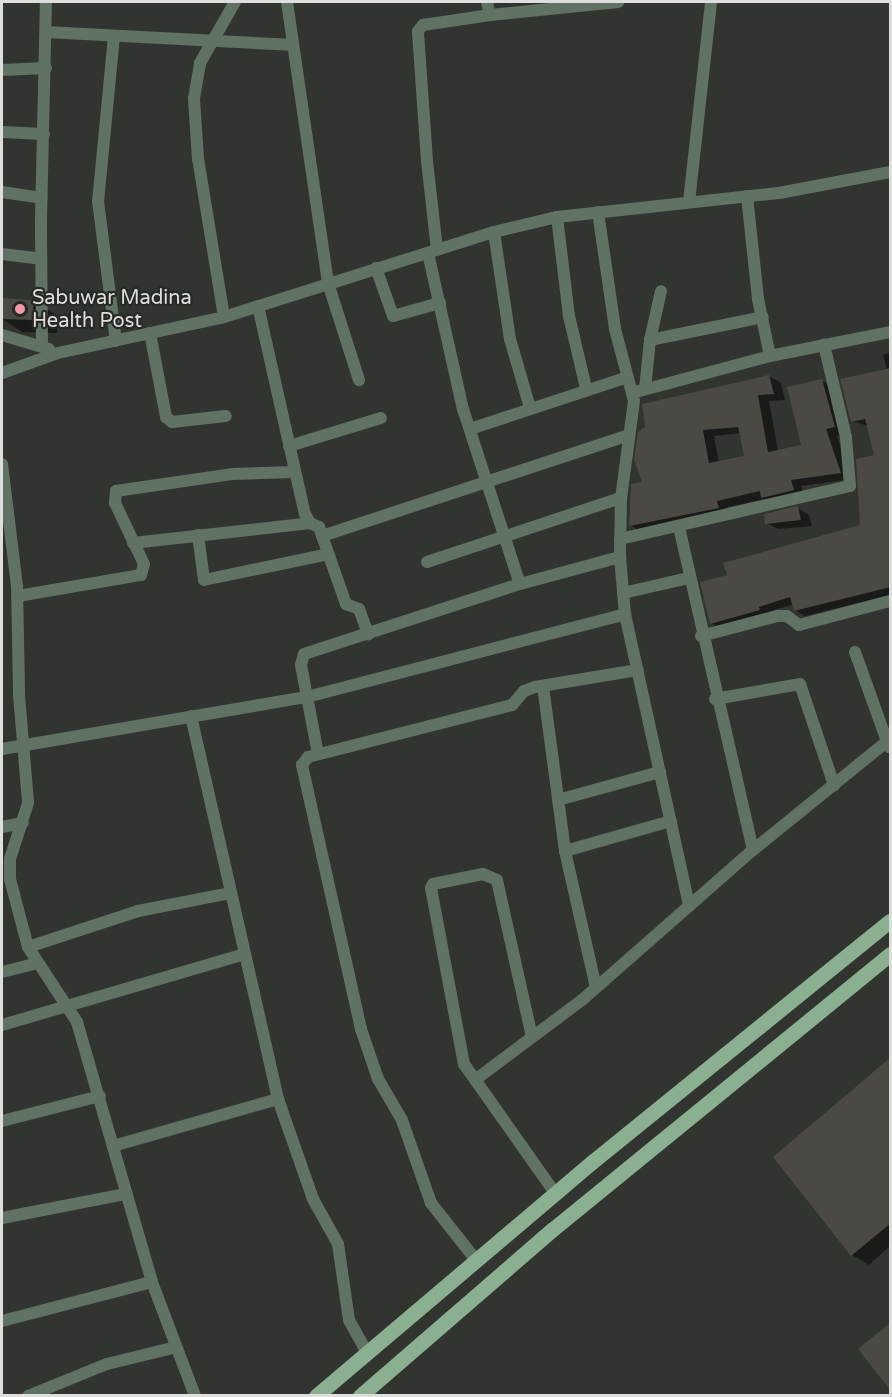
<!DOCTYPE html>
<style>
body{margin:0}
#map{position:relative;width:892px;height:1397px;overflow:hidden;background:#32342f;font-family:"Varela Round",sans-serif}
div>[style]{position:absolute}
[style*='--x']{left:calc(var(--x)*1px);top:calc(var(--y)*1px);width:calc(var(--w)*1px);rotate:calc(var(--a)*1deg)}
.shadow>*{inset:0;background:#0007}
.building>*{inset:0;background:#4a4943}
.street>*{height:12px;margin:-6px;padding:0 6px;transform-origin:6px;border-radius:6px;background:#607263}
.primary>*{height:15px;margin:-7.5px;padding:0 7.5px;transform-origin:7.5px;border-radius:7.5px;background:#8aaf91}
.dots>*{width:16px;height:16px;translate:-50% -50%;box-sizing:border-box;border:3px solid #282a25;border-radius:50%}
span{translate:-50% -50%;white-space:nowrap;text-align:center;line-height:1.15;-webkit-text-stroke:4.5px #282a25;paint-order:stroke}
.poi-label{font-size:20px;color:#dedfdc}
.left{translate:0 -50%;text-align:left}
.frame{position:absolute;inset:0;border:3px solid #dedfdc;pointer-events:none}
</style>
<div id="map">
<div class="shadow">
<i style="clip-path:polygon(2px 300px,33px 301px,57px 315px,57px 333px,22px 332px,2px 319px)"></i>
<i style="clip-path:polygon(890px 353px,890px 595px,805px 616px,795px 610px,794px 604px,768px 612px,769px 615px,721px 629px,711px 623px,729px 576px,862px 526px,876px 456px,868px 426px,852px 421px,887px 370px,883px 355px)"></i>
<i style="clip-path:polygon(evenodd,769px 376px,781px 383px,785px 400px,769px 401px,778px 451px,803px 446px,822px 381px,833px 388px,846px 433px,837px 436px,851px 479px,801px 486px,805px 497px,774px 504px,765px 499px,728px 507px,729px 514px,642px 532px,630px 525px,644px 483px,636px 459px,769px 376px,741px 433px,746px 457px,719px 463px,714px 436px,741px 433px)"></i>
<i style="clip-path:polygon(798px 508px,809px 515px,812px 526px,778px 529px,767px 523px)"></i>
<i style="clip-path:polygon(890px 1059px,890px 1246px,869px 1265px,852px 1255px,775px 1157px)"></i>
</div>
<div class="building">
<i style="clip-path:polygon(2px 298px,33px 300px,34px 320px,2px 319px)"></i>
<i style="clip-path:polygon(891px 368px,891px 587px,794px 611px,790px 597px,759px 607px,760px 610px,710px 624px,700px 582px,727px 575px,723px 563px,860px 525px,856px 459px,874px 455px,865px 419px,851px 422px,840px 379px)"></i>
<i style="clip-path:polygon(evenodd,769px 375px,774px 394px,758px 395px,768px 452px,801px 445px,787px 387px,822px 379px,835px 427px,826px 429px,841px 473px,791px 480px,794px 490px,761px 498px,760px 491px,717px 501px,719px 508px,629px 526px,631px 484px,642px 482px,634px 459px,638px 432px,645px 427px,642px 404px,769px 375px,738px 427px,744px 456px,709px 463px,703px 430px,738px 427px)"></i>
<i style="clip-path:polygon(798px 506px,801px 520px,765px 524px,764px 514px)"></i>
<i style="clip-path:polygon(891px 1057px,891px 1223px,851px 1256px,773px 1157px)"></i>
<i style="clip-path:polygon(891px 1322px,891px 1391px,858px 1349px)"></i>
</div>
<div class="street">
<i style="--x:287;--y:2;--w:284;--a:81.7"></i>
<i style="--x:328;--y:283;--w:102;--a:72.3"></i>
<i style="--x:487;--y:2;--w:13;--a:77"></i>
<i style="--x:46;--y:32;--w:245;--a:3"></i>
<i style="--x:114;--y:36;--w:166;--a:95.5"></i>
<i style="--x:98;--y:201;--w:141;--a:82.7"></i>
<i style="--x:2;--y:70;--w:44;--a:-2.6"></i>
<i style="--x:2;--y:132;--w:42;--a:2.7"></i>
<i style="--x:2;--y:192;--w:40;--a:8.5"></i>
<i style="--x:747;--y:196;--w:104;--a:83.9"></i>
<i style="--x:758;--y:299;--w:58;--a:78.1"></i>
<i style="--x:689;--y:202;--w:201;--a:-83.7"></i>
<i style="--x:598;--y:212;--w:118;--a:81.7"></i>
<i style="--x:615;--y:329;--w:74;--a:75.2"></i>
<i style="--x:634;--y:401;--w:98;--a:97.6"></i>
<i style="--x:621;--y:498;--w:59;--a:91"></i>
<i style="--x:620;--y:557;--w:57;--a:85"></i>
<i style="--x:625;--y:614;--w:299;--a:77.6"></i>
<i style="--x:557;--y:217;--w:100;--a:83.1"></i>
<i style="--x:569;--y:316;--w:74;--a:76.7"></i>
<i style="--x:494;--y:232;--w:108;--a:81.5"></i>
<i style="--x:510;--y:339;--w:72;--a:73.8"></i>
<i style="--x:437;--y:250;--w:90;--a:-96.4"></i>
<i style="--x:427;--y:161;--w:130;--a:-94"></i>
<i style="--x:418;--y:31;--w:8;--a:-50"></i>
<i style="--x:423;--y:25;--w:68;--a:-8.5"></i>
<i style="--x:490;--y:15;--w:129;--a:-5.8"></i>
<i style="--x:428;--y:253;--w:160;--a:77.4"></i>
<i style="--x:463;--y:409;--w:184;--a:72"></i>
<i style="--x:2;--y:254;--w:39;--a:7"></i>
<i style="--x:376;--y:268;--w:51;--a:70.5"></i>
<i style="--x:393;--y:316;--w:49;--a:-15.5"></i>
<i style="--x:258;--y:306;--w:213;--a:77.3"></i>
<i style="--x:305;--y:514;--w:10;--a:61"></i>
<i style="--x:310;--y:523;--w:10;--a:24"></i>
<i style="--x:319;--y:527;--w:82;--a:70.7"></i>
<i style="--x:346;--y:604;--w:14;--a:21"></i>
<i style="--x:359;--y:609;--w:27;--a:70"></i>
<i style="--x:224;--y:317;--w:160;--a:-99.3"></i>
<i style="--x:198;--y:159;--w:61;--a:-93.8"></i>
<i style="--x:194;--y:98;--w:36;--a:-80"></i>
<i style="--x:200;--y:63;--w:70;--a:-60.2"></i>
<i style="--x:150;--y:333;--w:86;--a:79.2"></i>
<i style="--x:166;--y:417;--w:8;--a:40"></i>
<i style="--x:172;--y:422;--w:54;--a:-6.3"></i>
<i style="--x:2;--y:335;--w:49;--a:16.6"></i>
<i style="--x:650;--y:340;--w:115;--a:-11.5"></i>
<i style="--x:42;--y:345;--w:126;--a:-90.5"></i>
<i style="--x:41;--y:219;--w:217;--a:-88.7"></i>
<i style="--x:2;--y:373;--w:59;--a:-19.7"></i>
<i style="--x:58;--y:353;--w:170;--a:-12.2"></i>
<i style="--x:224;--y:317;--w:283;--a:-17.5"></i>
<i style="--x:494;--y:232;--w:65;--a:-13.4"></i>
<i style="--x:557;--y:217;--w:223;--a:-6.2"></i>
<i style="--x:779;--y:193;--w:113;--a:-10.7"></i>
<i style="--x:645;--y:389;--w:49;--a:-84.2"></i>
<i style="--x:650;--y:340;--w:50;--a:-77.3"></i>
<i style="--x:632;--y:393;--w:143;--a:-15"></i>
<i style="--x:770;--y:356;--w:122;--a:-11.3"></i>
<i style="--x:470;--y:429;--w:166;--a:-18.2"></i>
<i style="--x:289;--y:446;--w:96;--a:-16.9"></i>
<i style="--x:2;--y:464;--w:123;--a:83"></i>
<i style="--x:17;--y:586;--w:109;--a:88.9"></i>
<i style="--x:19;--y:695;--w:108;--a:85.2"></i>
<i style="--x:28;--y:803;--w:59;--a:107.8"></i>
<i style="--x:10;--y:859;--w:20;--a:90"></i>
<i style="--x:10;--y:879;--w:70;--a:75.2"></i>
<i style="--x:28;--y:947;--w:90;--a:56.8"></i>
<i style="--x:77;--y:1022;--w:271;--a:73.9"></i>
<i style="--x:152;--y:1282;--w:122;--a:69.3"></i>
<i style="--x:679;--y:527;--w:331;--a:77.1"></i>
<i style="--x:198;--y:535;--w:45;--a:82.4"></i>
<i style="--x:204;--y:580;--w:127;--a:-11.8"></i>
<i style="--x:322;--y:536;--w:321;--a:-18.2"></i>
<i style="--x:620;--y:539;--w:236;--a:-13"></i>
<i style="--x:850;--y:486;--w:49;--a:-94.7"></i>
<i style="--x:846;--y:437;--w:95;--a:-103.4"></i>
<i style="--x:133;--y:543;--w:178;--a:-6.4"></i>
<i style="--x:427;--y:562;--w:204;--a:-18.3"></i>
<i style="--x:623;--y:593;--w:68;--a:-12.8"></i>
<i style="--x:18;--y:596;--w:125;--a:-9.7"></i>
<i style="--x:141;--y:575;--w:11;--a:-75"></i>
<i style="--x:144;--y:564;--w:68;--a:-115.4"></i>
<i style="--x:115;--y:503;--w:12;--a:-85"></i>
<i style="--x:116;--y:491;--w:117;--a:-8.3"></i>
<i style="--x:232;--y:474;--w:63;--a:-1.8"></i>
<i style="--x:701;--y:636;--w:79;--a:-14.7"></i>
<i style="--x:777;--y:616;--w:10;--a:0"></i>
<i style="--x:787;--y:616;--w:15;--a:37"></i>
<i style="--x:799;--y:625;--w:94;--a:-14.8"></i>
<i style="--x:855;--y:652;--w:101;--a:70.3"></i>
<i style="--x:543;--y:686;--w:166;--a:82.4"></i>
<i style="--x:565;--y:851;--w:139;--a:77.2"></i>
<i style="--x:715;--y:699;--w:86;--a:-10"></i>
<i style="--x:800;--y:684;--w:107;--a:71.4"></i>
<i style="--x:191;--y:716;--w:393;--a:77.2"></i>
<i style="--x:278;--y:1099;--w:106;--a:70.7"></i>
<i style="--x:313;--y:1199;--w:51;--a:60.9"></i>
<i style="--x:338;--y:1244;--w:77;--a:81.8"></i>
<i style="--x:349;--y:1320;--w:37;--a:61"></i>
<i style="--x:2;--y:749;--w:309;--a:-9.7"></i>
<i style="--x:307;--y:697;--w:329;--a:-14.6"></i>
<i style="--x:318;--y:754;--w:91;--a:-100.8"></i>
<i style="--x:301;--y:665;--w:11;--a:-75"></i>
<i style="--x:304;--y:654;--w:227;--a:-18"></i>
<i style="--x:520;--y:584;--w:104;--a:-15.1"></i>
<i style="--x:558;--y:800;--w:106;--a:-15.4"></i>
<i style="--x:2;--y:827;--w:21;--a:-11"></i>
<i style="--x:565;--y:851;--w:110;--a:-15.8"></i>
<i style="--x:28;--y:947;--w:116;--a:-18.1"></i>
<i style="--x:138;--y:911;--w:95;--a:-11"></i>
<i style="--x:2;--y:972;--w:37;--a:-14"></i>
<i style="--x:2;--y:1025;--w:253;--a:-16.3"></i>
<i style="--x:532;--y:1037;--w:161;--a:-102.6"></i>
<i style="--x:497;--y:880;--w:15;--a:-157"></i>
<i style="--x:483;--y:874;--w:51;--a:168.7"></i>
<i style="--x:433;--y:884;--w:4;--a:117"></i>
<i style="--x:431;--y:888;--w:179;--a:79.4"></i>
<i style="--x:464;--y:1064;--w:158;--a:54.8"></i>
<i style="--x:475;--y:1080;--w:134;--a:-36.8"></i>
<i style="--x:582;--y:1000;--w:227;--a:-41.3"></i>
<i style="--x:753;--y:850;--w:176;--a:-39"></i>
<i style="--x:2;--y:1121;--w:101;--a:-14.3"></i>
<i style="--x:113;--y:1146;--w:172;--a:-15.9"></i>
<i style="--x:2;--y:1218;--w:125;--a:-11"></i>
<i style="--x:476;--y:1260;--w:73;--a:-128.3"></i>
<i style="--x:431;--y:1203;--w:88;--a:-109.3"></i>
<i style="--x:402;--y:1120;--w:48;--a:-120.3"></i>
<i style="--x:378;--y:1079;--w:53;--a:-108.8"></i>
<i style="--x:361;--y:1029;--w:271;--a:-102.6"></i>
<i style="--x:302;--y:765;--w:10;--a:-53"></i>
<i style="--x:308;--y:757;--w:211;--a:-14.3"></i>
<i style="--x:512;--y:705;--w:18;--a:-49"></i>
<i style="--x:524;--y:691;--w:12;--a:-20"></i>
<i style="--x:535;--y:687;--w:104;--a:-9.4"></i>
<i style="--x:2;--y:1321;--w:155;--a:-14.6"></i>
<i style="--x:28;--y:1396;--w:85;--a:-22.1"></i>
<i style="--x:107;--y:1364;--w:71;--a:-13.8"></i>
</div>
<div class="primary">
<i style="--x:316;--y:1396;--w:362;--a:-40.3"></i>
<i style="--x:592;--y:1162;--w:383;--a:-39"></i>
<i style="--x:360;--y:1396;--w:255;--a:-40.9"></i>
<i style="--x:553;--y:1229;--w:435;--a:-39.2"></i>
</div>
<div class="dots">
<i style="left:20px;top:309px;background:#f39aa8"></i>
</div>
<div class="poi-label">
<span class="left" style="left:32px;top:310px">Sabuwar Madina<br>Health Post</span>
</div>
<div class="frame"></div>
</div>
